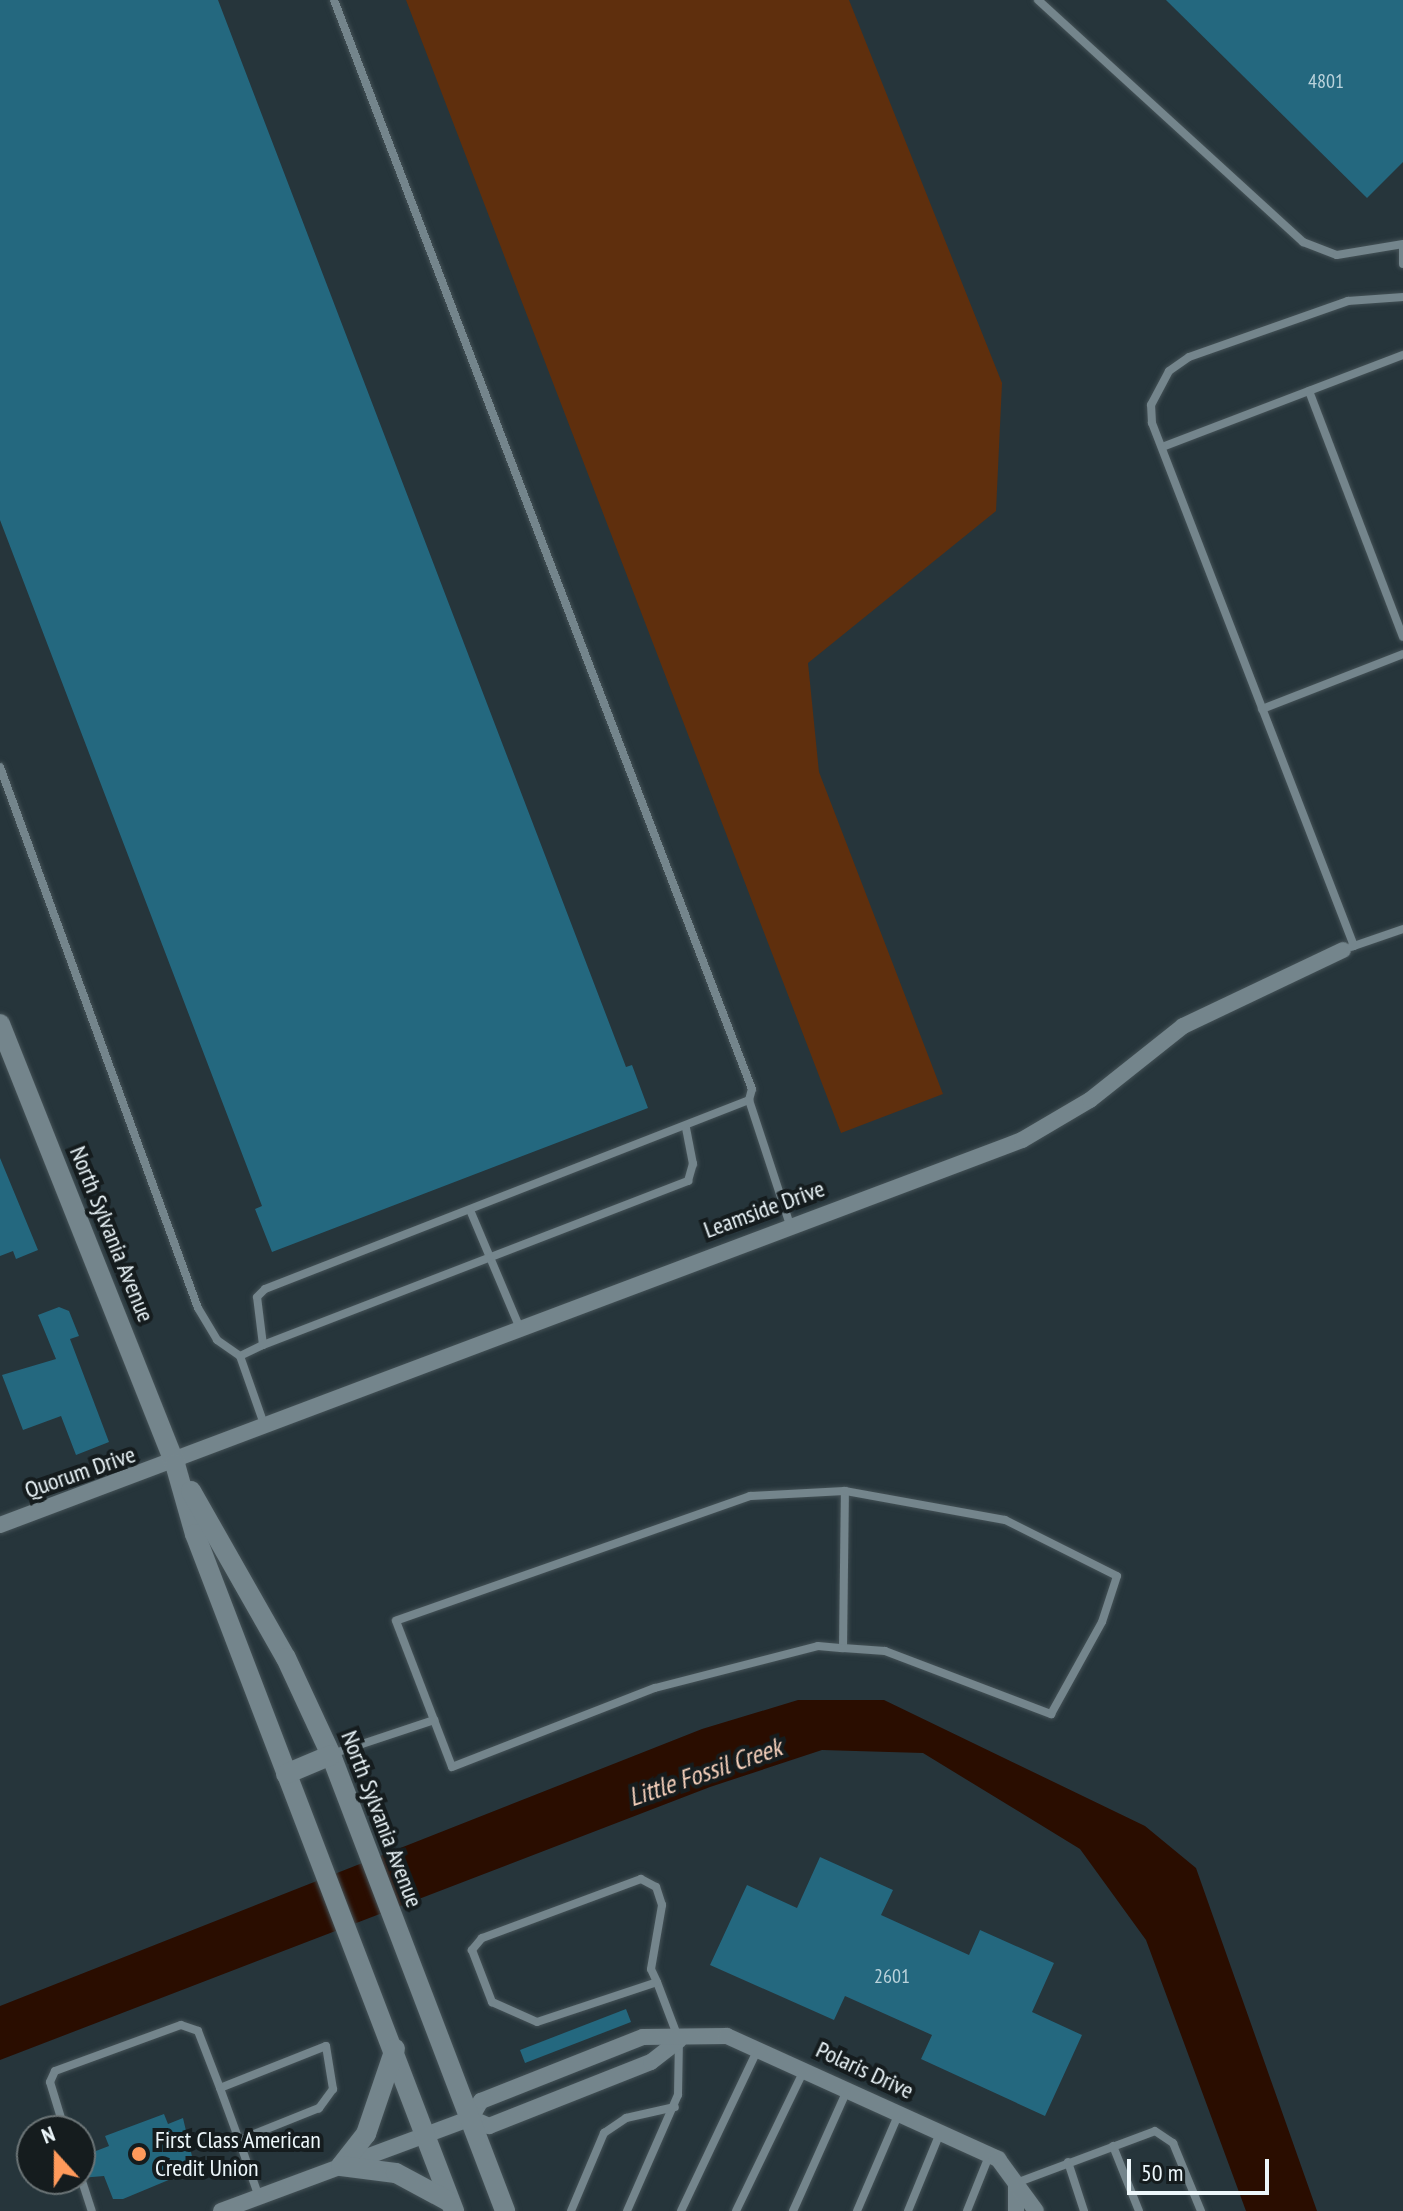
<!DOCTYPE html>
<style>
body{margin:0}
#map{position:relative;width:1403px;height:2211px;overflow:hidden;background:#26353b;font-family:"PT Sans Narrow",sans-serif}
div>[style]{position:absolute}
[style*='--x']{left:calc(var(--x)*1px);top:calc(var(--y)*1px);width:calc(var(--w)*1px);rotate:calc(var(--a)*1deg)}
.green>*{inset:0;background:#5f2f0d}
.water>*{inset:0;background:#2a0d00}
.building>*{inset:0;background:#24687f}
.roads{filter:drop-shadow(0 0 2px #445156) drop-shadow(0 0 2px #445156)}
.service>*{height:8px;margin:-4px;padding:0 4px;transform-origin:4px;border-radius:4px;background:#74858c}
.minor>*{height:16px;margin:-8px;padding:0 8px;transform-origin:8px;border-radius:8px;background:#74858c}
.tertiary>*{height:20px;margin:-10px;padding:0 10px;transform-origin:10px;border-radius:10px;background:#74858c}
.dots>*{width:22px;height:22px;translate:-50% -50%;box-sizing:border-box;border:4px solid #151c1e;border-radius:50%}
span{translate:-50% -50%;white-space:nowrap;text-align:center;line-height:1.15;-webkit-text-stroke:8px #151c1e;paint-order:stroke}
.number-label{font-size:20px;color:#bbd3dc}
.number-label span{-webkit-text-stroke-width:0}
.street-label{font-size:24px;color:#edf7fb}
.poi-label{font-size:24px;color:#edf7fb}
.left{translate:0 -50%;text-align:left}
.water-label{font-size:26px;color:#f6d1bc;font-style:italic}
.north{position:absolute;left:16px;top:2115px;width:80px;height:80px;box-sizing:border-box;background:#151c1e;border:2px solid #6b7476;border-radius:50%;rotate:339deg;font-size:22px;font-weight:700;line-height:32px;text-align:center;color:#edf7fb}
.north::after{content:'';display:block;margin:auto;width:28px;height:36px;background:#ff9a5b;clip-path:polygon(50% 0,100% 100%,50% 72%,0 100%)}
.scale{position:absolute;left:1127px;top:2159px;width:142px;height:36px;box-sizing:border-box;border:4px solid #edf7fb;border-top:0;padding-left:10px;font-size:24px;line-height:28px;white-space:nowrap;color:#edf7fb;-webkit-text-stroke:6px #151c1e;paint-order:stroke}
</style>
<div id="map">
<div class="green">
<i style="clip-path:polygon(406px 0,849px 0,1002px 383px,996px 511px,808px 663px,819px 772px,943px 1094px,841px 1133px)"></i>
</div>
<div class="water">
<i style="clip-path:polygon(798px 1700px,884px 1700px,1145px 1826px,1196px 1868px,1317px 2211px,1246px 2211px,1146px 1940px,1080px 1849px,923px 1753px,822px 1750px,710px 1787px,0 2060px,0 2006px,702px 1729px)"></i>
</div>
<div class="building">
<i style="clip-path:polygon(0 0,218px 0,626px 1067px,632px 1065px,648px 1108px,272px 1252px,255px 1209px,262px 1206px,0 520px)"></i>
<i style="clip-path:polygon(1166px 0,1403px 0,1403px 162px,1367px 198px)"></i>
<i style="clip-path:polygon(0 1158px,38px 1250px,16px 1259px,13px 1251px,0 1256px)"></i>
<i style="clip-path:polygon(59px 1307px,69px 1311px,79px 1336px,70px 1339px,109px 1442px,76px 1455px,61px 1416px,23px 1430px,2px 1375px,56px 1359px,38px 1315px)"></i>
<i style="clip-path:polygon(820px 1857px,893px 1890px,881px 1915px,969px 1955px,980px 1930px,1054px 1963px,1032px 2012px,1082px 2035px,1045px 2116px,921px 2059px,932px 2035px,845px 1996px,834px 2020px,710px 1965px,747px 1885px,797px 1908px)"></i>
<i style="clip-path:polygon(626px 2009px,631px 2022px,525px 2063px,520px 2050px)"></i>
<i style="clip-path:polygon(164px 2114px,168px 2124px,183px 2118px,195px 2169px,123px 2199px,113px 2199px,104px 2176px,80px 2178px,80px 2157px,109px 2146px,105px 2136px)"></i>
</div>
<div class="roads">
<div class="service">
<i style="--x:1038;--y:0;--w:359;--a:42.4"></i>
<i style="--x:1303;--y:242;--w:36;--a:21"></i>
<i style="--x:1337;--y:255;--w:67;--a:-9.5"></i>
<i style="--x:1403;--y:246;--w:18;--a:90"></i>
<i style="--x:1309;--y:391;--w:263;--a:69.1"></i>
<i style="--x:1162;--y:447;--w:258;--a:-20.9"></i>
<i style="--x:1262;--y:709;--w:151;--a:-21.3"></i>
<i style="--x:0;--y:767;--w:576;--a:69.9"></i>
<i style="--x:198;--y:1308;--w:37;--a:59"></i>
<i style="--x:217;--y:1340;--w:28;--a:35"></i>
<i style="--x:240;--y:1356;--w:25;--a:-26"></i>
<i style="--x:263;--y:1345;--w:48;--a:-97.1"></i>
<i style="--x:257;--y:1297;--w:11;--a:-45"></i>
<i style="--x:265;--y:1289;--w:520;--a:-21.33"></i>
<i style="--x:749;--y:1100;--w:11;--a:-75"></i>
<i style="--x:752;--y:1089;--w:1166;--a:-111"></i>
<i style="--x:1354;--y:946;--w:561;--a:-111.12"></i>
<i style="--x:1152;--y:423;--w:18;--a:-93"></i>
<i style="--x:1151;--y:405;--w:38;--a:-62"></i>
<i style="--x:1169;--y:371;--w:24;--a:-35"></i>
<i style="--x:1189;--y:357;--w:169;--a:-19.4"></i>
<i style="--x:1348;--y:301;--w:55;--a:-4.2"></i>
<i style="--x:1351;--y:947;--w:55;--a:-19.1"></i>
<i style="--x:749;--y:1100;--w:132;--a:71.8"></i>
<i style="--x:470;--y:1210;--w:126;--a:67.1"></i>
<i style="--x:263;--y:1345;--w:456;--a:-21.1"></i>
<i style="--x:688;--y:1181;--w:18;--a:-74"></i>
<i style="--x:693;--y:1164;--w:38;--a:-101"></i>
<i style="--x:240;--y:1356;--w:75;--a:70.6"></i>
<i style="--x:843;--y:1648;--w:157;--a:-89.3"></i>
<i style="--x:845;--y:1491;--w:95;--a:177"></i>
<i style="--x:750;--y:1496;--w:375;--a:160.6"></i>
<i style="--x:396;--y:1621;--w:156;--a:69"></i>
<i style="--x:452;--y:1767;--w:218;--a:-21.3"></i>
<i style="--x:655;--y:1688;--w:168;--a:-14.4"></i>
<i style="--x:818;--y:1646;--w:25;--a:5"></i>
<i style="--x:843;--y:1648;--w:42;--a:4.1"></i>
<i style="--x:885;--y:1651;--w:178;--a:20.8"></i>
<i style="--x:1051;--y:1714;--w:105;--a:-61"></i>
<i style="--x:1102;--y:1622;--w:48;--a:-71.9"></i>
<i style="--x:1117;--y:1576;--w:125;--a:-153.4"></i>
<i style="--x:1005;--y:1520;--w:163;--a:-169.7"></i>
<i style="--x:332;--y:1754;--w:108;--a:-18.4"></i>
<i style="--x:65;--y:2131;--w:51;--a:-107"></i>
<i style="--x:50;--y:2082;--w:12;--a:-66"></i>
<i style="--x:55;--y:2071;--w:134;--a:-20.1"></i>
<i style="--x:181;--y:2025;--w:18;--a:19"></i>
<i style="--x:198;--y:2031;--w:61;--a:68.9"></i>
<i style="--x:239;--y:2140;--w:55;--a:-110.1"></i>
<i style="--x:220;--y:2088;--w:114;--a:-21.6"></i>
<i style="--x:326;--y:2046;--w:44;--a:80.8"></i>
<i style="--x:333;--y:2089;--w:24;--a:126"></i>
<i style="--x:319;--y:2108;--w:86;--a:158.2"></i>
<i style="--x:239;--y:2140;--w:60;--a:70.7"></i>
<i style="--x:1113;--y:2146;--w:70;--a:68.2"></i>
<i style="--x:1068;--y:2162;--w:52;--a:71.9"></i>
<i style="--x:1016;--y:2183;--w:148;--a:-20.5"></i>
<i style="--x:1155;--y:2131;--w:22;--a:34"></i>
<i style="--x:1173;--y:2143;--w:74;--a:67.6"></i>
<i style="--x:83;--y:2184;--w:28;--a:72"></i>
<i style="--x:571;--y:2211;--w:85;--a:-67.1"></i>
<i style="--x:604;--y:2133;--w:27;--a:-34"></i>
<i style="--x:626;--y:2118;--w:50;--a:-12.7"></i>
<i style="--x:627;--y:2211;--w:127;--a:-66.3"></i>
<i style="--x:678;--y:2095;--w:55;--a:-89"></i>
<i style="--x:679;--y:2040;--w:62;--a:-110.8"></i>
<i style="--x:657;--y:1982;--w:14;--a:-115"></i>
<i style="--x:651;--y:1969;--w:65;--a:-80.2"></i>
<i style="--x:662;--y:1905;--w:19;--a:-108"></i>
<i style="--x:656;--y:1887;--w:17;--a:-152"></i>
<i style="--x:641;--y:1879;--w:170;--a:159.6"></i>
<i style="--x:482;--y:1938;--w:16;--a:130"></i>
<i style="--x:472;--y:1950;--w:56;--a:69"></i>
<i style="--x:492;--y:2002;--w:49;--a:24"></i>
<i style="--x:537;--y:2022;--w:126;--a:-18.4"></i>
<i style="--x:681;--y:2211;--w:179;--a:-64.6"></i>
<i style="--x:736;--y:2211;--w:159;--a:-64.2"></i>
<i style="--x:793;--y:2211;--w:135;--a:-65.9"></i>
<i style="--x:857;--y:2211;--w:107;--a:-66.8"></i>
<i style="--x:908;--y:2211;--w:84;--a:-67.7"></i>
<i style="--x:967;--y:2211;--w:59;--a:-68.2"></i>
</div>
<div class="minor">
<i style="--x:0;--y:1525;--w:1092;--a:-20.64"></i>
<i style="--x:1022;--y:1140;--w:79;--a:-30.5"></i>
<i style="--x:1090;--y:1100;--w:119;--a:-38.5"></i>
<i style="--x:1183;--y:1026;--w:177;--a:-25.4"></i>
<i style="--x:471;--y:2118;--w:20;--a:24"></i>
<i style="--x:489;--y:2126;--w:174;--a:-21.6"></i>
<i style="--x:651;--y:2062;--w:36;--a:-38"></i>
<i style="--x:1016;--y:2184;--w:27;--a:90"></i>
<i style="--x:221;--y:2211;--w:267;--a:-20.4"></i>
<i style="--x:471;--y:2118;--w:20;--a:-60"></i>
<i style="--x:481;--y:2101;--w:174;--a:-21.6"></i>
<i style="--x:643;--y:2037;--w:84;--a:-0.7"></i>
<i style="--x:727;--y:2036;--w:298;--a:24.4"></i>
<i style="--x:998;--y:2159;--w:64;--a:53.8"></i>
</div>
<div class="tertiary">
<i style="--x:0;--y:1024;--w:474;--a:68.3"></i>
<i style="--x:175;--y:1464;--w:73;--a:74.1"></i>
<i style="--x:195;--y:1534;--w:725;--a:69.06"></i>
<i style="--x:191;--y:1491;--w:192;--a:60.4"></i>
<i style="--x:286;--y:1658;--w:107;--a:65.1"></i>
<i style="--x:331;--y:1755;--w:488;--a:69.1"></i>
<i style="--x:286;--y:1774;--w:49;--a:-22.9"></i>
<i style="--x:341;--y:2166;--w:41;--a:-52"></i>
<i style="--x:366;--y:2134;--w:90;--a:-71.2"></i>
<i style="--x:341;--y:2166;--w:55;--a:7.3"></i>
<i style="--x:396;--y:2173;--w:61;--a:28.2"></i>
</div>
</div>
<div class="dots">
<i style="left:139px;top:2154px;background:#ff9a5b"></i>
</div>
<div class="number-label">
<span style="left:1326px;top:81px">4801</span>
<span style="left:892px;top:1976px">2601</span>
</div>
<div class="street-label">
<span style="left:764px;top:1209px;rotate:-20deg">Leamside Drive</span>
<span style="left:112px;top:1234px;rotate:68deg">North Sylvania Avenue</span>
<span style="left:80px;top:1472px;rotate:-19deg">Quorum Drive</span>
<span style="left:382px;top:1819px;rotate:69deg">North Sylvania Avenue</span>
<span style="left:865px;top:2070px;rotate:25deg">Polaris Drive</span>
</div>
<div class="poi-label">
<span class="left" style="left:155px;top:2154px">First Class American<br>Credit Union</span>
</div>
<div class="water-label">
<span style="left:705px;top:1772px;rotate:-19deg">Little Fossil Creek</span>
</div>
<div class="north">N</div>
<div class="scale">50 m</div>
</div>
